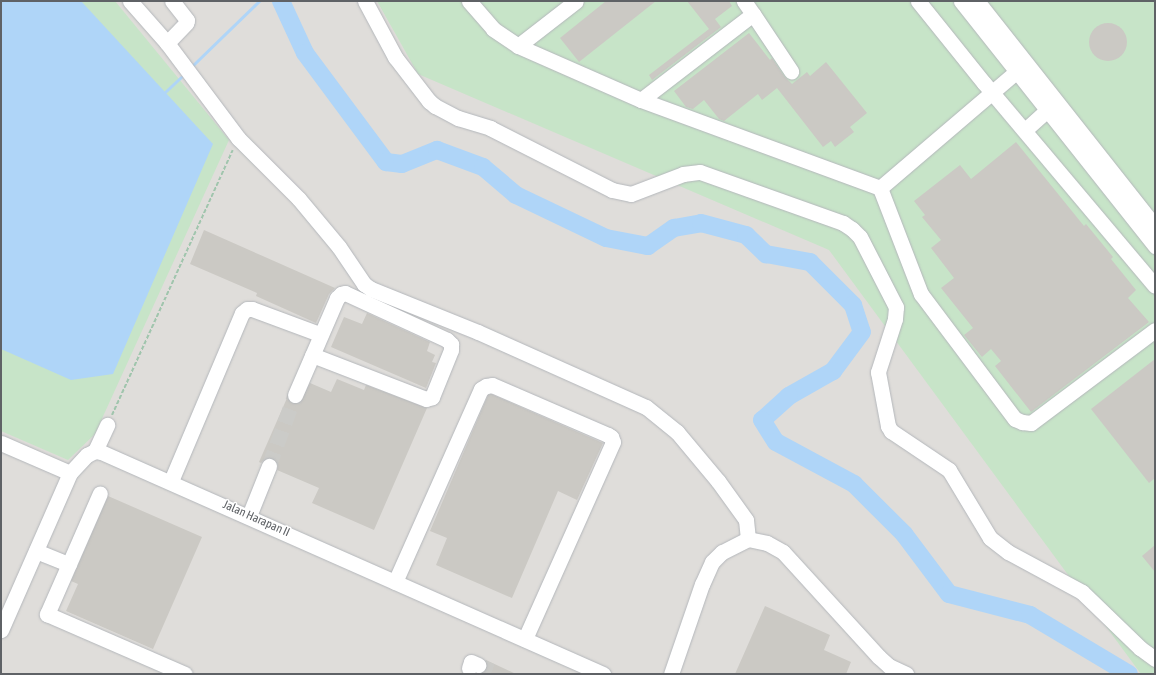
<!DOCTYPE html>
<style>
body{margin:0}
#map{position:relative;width:1156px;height:675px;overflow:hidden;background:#efeee8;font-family:"Asap Condensed",sans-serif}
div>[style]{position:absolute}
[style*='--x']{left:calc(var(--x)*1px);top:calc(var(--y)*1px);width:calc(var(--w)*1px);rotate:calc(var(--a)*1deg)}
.industrial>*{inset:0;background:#dfddda}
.green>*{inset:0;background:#c7e4c8}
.water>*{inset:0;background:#afd5f8}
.stream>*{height:3px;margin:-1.5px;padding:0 1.5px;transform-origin:1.5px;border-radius:1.5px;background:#afd5f8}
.river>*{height:18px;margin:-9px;padding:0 9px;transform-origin:9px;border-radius:9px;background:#afd5f8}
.building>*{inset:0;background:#cbc9c4}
.round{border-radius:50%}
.minor-tunnel>*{height:15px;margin-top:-7.5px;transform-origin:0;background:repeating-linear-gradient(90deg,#cbcbc8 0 15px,transparent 0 23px)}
.path>*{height:2px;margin-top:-1px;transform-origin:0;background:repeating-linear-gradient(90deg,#a0c5ad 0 4px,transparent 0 6px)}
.roads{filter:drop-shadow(0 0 1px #b4b7bb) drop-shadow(0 0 1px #b4b7bb)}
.minor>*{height:15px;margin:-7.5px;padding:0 7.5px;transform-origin:7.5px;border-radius:7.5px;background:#fff}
span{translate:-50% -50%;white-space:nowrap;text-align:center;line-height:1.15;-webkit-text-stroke:3px #fff;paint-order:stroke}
.street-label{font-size:12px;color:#5f6266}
.frame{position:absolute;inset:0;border:2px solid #5f6266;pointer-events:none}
</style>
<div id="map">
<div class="industrial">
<i style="clip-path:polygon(1px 1px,1155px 1px,1155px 674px,1px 674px)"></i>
</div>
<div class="green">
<i style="clip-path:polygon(1px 1px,115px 1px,229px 140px,95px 434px,68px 460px,1px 431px)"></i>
<i style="clip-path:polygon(377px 1px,1155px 1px,1155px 674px,1141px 674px,829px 250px,418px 74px)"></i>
</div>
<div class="water">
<i style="clip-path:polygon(1px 1px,81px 1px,213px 144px,113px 374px,71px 380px,1px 349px)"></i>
</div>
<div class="stream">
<i style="--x:193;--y:65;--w:92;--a:-44.1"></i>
<i style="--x:165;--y:92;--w:22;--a:-43"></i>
</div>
<div class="river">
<i style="--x:281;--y:1;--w:57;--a:65.2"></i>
<i style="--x:305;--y:53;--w:136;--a:53.4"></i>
<i style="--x:386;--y:162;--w:16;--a:7"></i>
<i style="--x:402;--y:164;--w:38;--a:-22"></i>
<i style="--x:437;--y:150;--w:49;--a:20.3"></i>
<i style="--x:483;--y:167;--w:43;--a:40.3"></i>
<i style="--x:516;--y:195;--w:100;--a:25.5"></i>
<i style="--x:606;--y:238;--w:43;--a:10.8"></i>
<i style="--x:648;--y:246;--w:32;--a:-35"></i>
<i style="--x:674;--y:228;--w:27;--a:-10"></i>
<i style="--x:701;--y:223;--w:47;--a:14.9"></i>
<i style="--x:746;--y:235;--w:28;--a:44"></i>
<i style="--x:766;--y:254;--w:45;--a:10.3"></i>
<i style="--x:810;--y:262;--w:61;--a:45"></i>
<i style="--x:853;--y:305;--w:28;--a:72"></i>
<i style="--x:862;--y:332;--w:49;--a:126.6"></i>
<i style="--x:833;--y:371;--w:51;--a:150.4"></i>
<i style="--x:789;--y:396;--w:36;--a:138"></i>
<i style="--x:762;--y:420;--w:26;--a:58"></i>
<i style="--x:776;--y:442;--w:89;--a:28.3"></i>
<i style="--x:854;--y:484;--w:71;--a:45"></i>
<i style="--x:904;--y:534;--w:75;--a:53.1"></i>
<i style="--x:949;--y:594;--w:84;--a:14.5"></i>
<i style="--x:1030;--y:615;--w:115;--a:30.8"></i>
</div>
<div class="building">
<i style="clip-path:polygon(606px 1px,656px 1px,579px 62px,560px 38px)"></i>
<i style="clip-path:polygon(687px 1px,729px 1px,732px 6px,715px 19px,721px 27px,652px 80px,649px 75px,709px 29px)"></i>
<i class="round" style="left:1089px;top:23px;width:38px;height:38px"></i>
<i style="clip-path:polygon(749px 33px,770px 60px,772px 58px,784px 76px,792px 84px,807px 72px,810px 76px,826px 62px,867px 113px,850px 127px,854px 132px,835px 147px,831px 141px,823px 147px,777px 88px,762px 100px,758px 94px,724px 121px,719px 119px,704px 100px,693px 109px,686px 107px,674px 91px)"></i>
<i style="clip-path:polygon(1016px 142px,1084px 226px,1086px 224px,1113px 257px,1111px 259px,1136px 290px,1128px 298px,1149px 322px,1031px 412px,995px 366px,1001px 361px,991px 349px,982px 357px,964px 335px,973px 328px,941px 288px,954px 278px,931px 248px,941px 240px,922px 217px,925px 215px,914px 201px,960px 165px,971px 179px)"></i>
<i style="clip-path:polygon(204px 230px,335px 288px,329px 294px,316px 323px,256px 296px,257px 293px,190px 264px)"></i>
<i style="clip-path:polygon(367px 313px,430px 342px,427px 351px,435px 355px,432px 362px,436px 363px,426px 388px,331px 347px,344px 317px,362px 324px)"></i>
<i style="clip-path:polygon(1155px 359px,1155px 478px,1149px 483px,1091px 409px)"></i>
<i style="clip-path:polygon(337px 379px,364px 390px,366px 385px,427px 408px,374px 530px,312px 503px,319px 488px,277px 470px,278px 464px,273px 458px,267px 457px,261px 463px,259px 462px,287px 398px,292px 403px,300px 402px,310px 383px,331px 392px)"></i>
<i style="clip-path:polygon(491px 394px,603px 443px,577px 500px,558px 491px,512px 598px,436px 565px,447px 538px,430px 531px,488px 395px)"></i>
<i style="clip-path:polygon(108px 496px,202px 537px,153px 649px,66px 611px,78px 584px,71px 581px)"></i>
<i style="clip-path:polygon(1155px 545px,1155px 572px,1142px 556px)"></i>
<i style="clip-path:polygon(765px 606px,830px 635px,824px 650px,851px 662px,846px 674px,735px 674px)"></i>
<i style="clip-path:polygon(486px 660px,516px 674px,476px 674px,483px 672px,486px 669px)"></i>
</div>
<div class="minor-tunnel">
<i style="--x:269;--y:466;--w:76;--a:-69.9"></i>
<i style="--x:478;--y:665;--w:23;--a:23"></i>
</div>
<div class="path">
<i style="--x:112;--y:415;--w:291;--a:-65.5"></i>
</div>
<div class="roads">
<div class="minor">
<i style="--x:130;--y:1;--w:56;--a:48.6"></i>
<i style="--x:167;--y:43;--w:119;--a:53.2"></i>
<i style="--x:238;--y:138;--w:86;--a:45"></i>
<i style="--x:299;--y:199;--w:62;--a:50.2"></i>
<i style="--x:339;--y:247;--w:45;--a:56"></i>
<i style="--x:364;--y:284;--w:9;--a:36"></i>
<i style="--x:371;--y:289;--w:115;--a:21.9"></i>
<i style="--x:478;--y:332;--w:184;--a:24.1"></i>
<i style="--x:646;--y:407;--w:40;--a:39"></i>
<i style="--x:677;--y:432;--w:64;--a:50.1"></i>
<i style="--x:718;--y:481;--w:48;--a:54.3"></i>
<i style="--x:746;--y:520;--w:19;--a:84"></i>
<i style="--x:748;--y:539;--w:29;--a:153"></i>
<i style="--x:722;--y:552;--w:14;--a:135"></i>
<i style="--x:712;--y:562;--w:24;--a:114"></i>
<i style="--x:702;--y:584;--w:95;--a:109"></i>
<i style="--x:365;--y:1;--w:64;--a:61.8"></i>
<i style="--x:395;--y:57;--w:56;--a:52.3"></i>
<i style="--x:429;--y:101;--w:8;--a:40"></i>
<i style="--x:435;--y:106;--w:26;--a:28"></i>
<i style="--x:458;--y:118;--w:34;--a:17"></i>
<i style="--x:490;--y:128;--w:137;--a:26.9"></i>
<i style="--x:612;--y:190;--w:19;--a:12"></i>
<i style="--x:631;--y:194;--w:56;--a:-21"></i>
<i style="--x:683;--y:174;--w:17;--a:-7"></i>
<i style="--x:700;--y:172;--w:152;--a:19.6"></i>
<i style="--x:843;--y:223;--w:11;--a:34"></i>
<i style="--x:852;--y:229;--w:11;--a:45"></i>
<i style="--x:860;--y:237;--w:79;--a:62.8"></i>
<i style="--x:896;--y:307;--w:12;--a:95"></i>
<i style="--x:895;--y:319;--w:56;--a:107.8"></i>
<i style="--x:878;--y:372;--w:55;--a:79.5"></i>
<i style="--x:888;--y:426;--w:6;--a:59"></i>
<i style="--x:891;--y:431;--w:70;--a:33.9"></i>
<i style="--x:949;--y:470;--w:79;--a:58.9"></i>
<i style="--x:990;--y:538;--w:23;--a:38"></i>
<i style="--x:1008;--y:552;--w:84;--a:28.4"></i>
<i style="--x:1082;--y:592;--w:81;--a:44"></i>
<i style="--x:1140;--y:648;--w:19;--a:36"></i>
<i style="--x:469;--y:1;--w:37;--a:49"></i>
<i style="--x:493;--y:29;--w:30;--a:34"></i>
<i style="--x:518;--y:46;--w:134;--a:23.7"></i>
<i style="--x:641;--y:100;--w:255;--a:20.2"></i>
<i style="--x:880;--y:188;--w:180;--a:-40.5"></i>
<i style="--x:918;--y:1;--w:105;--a:51.2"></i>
<i style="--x:984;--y:83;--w:265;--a:49.9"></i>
<i style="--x:961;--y:1;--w:313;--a:51.6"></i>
<i style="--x:977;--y:1;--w:287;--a:51.7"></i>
<i style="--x:753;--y:14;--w:69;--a:56.3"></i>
<i style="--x:167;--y:43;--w:28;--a:-46"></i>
<i style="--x:186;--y:23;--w:3;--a:-72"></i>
<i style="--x:187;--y:20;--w:24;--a:-128"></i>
<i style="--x:518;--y:46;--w:73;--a:-37.8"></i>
<i style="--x:641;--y:100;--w:141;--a:-37.5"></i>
<i style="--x:753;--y:14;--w:16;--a:-125"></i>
<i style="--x:1025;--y:130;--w:39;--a:-42"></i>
<i style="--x:880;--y:188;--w:114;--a:68.9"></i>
<i style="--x:921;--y:294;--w:156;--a:53.1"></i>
<i style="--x:1015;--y:419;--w:8;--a:23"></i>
<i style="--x:1022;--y:422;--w:9;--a:6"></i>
<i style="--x:1031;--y:423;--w:155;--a:-36.9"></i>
<i style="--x:295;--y:395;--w:106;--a:-66.6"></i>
<i style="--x:337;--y:298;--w:6;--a:-45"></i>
<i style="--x:341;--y:294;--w:4;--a:-14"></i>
<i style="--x:345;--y:293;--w:112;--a:24.7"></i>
<i style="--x:447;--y:340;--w:6;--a:45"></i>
<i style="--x:451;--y:344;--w:6;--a:90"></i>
<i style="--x:451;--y:350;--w:51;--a:112"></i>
<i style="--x:432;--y:397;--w:6;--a:162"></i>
<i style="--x:426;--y:399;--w:122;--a:-158.9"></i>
<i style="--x:1;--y:443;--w:75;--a:23.5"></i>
<i style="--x:95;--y:451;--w:29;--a:-65"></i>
<i style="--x:171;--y:481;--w:182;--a:-67.1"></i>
<i style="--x:242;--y:313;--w:6;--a:-39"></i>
<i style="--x:247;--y:309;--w:5;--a:0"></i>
<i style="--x:252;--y:309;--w:69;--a:20.3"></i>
<i style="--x:317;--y:333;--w:4;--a:45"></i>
<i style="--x:249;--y:516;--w:54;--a:-68.2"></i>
<i style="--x:748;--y:539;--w:19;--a:12"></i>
<i style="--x:767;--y:543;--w:18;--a:29"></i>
<i style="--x:783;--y:552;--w:142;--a:47.6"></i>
<i style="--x:879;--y:657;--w:13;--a:42"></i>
<i style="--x:889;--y:666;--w:19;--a:25"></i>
<i style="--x:36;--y:551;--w:35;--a:22"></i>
<i style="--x:69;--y:564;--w:55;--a:113.7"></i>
<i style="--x:47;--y:614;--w:150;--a:23.5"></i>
<i style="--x:69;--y:564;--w:77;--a:-66.4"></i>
<i style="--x:395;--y:582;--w:211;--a:-66"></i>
<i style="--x:481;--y:389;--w:6;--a:-31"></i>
<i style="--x:486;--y:386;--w:6;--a:-9"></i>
<i style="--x:492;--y:385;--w:126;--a:23.3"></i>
<i style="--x:608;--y:435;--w:4;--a:34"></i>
<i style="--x:611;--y:437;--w:5;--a:68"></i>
<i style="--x:613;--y:442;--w:216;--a:114.1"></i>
<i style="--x:1;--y:630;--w:171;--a:-66.3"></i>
<i style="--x:70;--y:473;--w:25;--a:-47"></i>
<i style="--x:87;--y:455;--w:9;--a:-27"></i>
<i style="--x:95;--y:451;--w:6;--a:9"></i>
<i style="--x:101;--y:452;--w:549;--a:23.86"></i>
<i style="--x:469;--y:668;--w:6;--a:-72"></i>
<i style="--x:471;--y:662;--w:8;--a:23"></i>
</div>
</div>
<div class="street-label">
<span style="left:256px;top:519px;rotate:24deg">Jalan Harapan II</span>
</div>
<div class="frame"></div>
</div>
